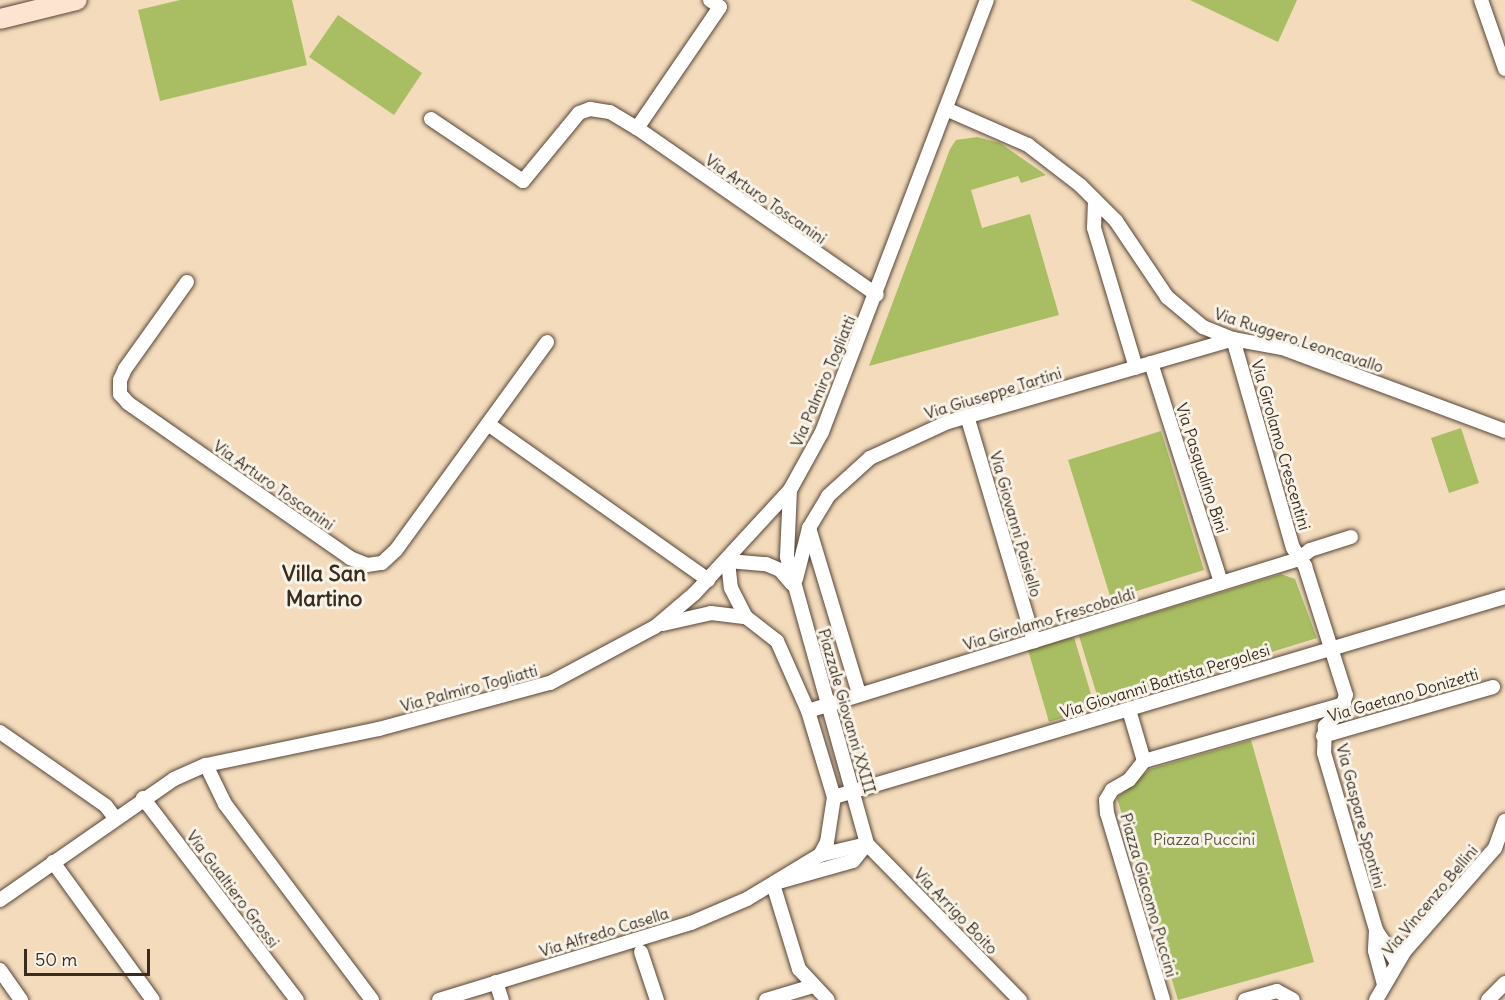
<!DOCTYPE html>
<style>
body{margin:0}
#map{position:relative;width:1505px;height:1000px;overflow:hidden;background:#f3dbbc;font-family:Delius,sans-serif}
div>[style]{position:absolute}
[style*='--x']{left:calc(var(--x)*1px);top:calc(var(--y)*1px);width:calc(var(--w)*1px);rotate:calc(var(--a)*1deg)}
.green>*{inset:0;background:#a9be62}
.roads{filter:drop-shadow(0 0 2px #574536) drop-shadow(0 0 2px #574536)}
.street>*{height:14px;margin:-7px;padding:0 7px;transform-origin:7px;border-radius:7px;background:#fff}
.secondary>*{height:20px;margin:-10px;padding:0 10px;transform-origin:10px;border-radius:10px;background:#fde4d1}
span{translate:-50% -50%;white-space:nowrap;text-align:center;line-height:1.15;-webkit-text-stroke:6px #f7f3e8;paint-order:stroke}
.street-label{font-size:16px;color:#3b2a1e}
.park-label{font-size:16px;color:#5c5632}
.district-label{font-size:22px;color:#3b2a1e;font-weight:700}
.scale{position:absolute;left:24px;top:949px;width:126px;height:27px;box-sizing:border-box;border:3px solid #3b2a1e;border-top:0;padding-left:8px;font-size:18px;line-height:21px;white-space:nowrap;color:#3b2a1e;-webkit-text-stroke:4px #f7f3e8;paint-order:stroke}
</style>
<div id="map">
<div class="green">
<i style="clip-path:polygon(180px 0,292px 0,307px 65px,160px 101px,138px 10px)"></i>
<i style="clip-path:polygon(1190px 0,1297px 0,1278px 42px)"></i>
<i style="clip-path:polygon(338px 15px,422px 73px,394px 115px,309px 57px)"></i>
<i style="clip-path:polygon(977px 137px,1000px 143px,1046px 175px,1021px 183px,1018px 176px,971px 190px,982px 228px,1030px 214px,1059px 315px,869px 366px,950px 149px,956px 140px)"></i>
<i style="clip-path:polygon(1461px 428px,1479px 483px,1449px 493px,1431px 438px)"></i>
<i style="clip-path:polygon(1161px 431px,1204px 570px,1111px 599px,1068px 460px)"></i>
<i style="clip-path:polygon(1281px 574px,1295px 579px,1317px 638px,1100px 705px,1079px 636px)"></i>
<i style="clip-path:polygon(1074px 637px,1095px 708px,1049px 722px,1028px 650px)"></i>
<i style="clip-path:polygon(1251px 740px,1314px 962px,1178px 1000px,1117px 798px,1150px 769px)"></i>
</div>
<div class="roads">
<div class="street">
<i style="--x:710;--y:0;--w:12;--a:35"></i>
<i style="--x:720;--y:7;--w:147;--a:124.4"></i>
<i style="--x:637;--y:128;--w:292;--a:34.8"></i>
<i style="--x:1481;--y:0;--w:73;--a:70.8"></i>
<i style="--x:946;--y:109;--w:90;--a:23.7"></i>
<i style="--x:1028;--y:145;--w:66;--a:37.6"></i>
<i style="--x:1080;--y:185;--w:51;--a:45"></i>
<i style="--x:1116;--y:221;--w:92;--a:56.1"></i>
<i style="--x:1167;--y:297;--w:47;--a:39.8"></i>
<i style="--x:1203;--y:327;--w:32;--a:22"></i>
<i style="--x:1233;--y:339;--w:50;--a:10.4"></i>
<i style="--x:1282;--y:348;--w:238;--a:20.4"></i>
<i style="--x:431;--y:119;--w:111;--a:34"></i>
<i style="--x:523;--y:181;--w:88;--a:-50.5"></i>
<i style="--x:579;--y:113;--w:12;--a:-20"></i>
<i style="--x:590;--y:109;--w:20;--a:9"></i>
<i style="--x:610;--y:112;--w:31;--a:31"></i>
<i style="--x:1095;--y:200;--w:28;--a:92"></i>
<i style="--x:1094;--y:228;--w:146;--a:73.3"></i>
<i style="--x:187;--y:282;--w:107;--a:125.5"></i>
<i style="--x:125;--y:369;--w:12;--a:114"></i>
<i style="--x:120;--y:380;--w:14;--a:90"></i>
<i style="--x:120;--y:394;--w:12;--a:48"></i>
<i style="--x:128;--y:403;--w:271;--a:34.9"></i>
<i style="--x:350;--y:558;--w:18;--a:22"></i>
<i style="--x:367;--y:565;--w:15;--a:-8"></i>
<i style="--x:382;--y:563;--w:19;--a:-43"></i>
<i style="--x:396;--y:550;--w:257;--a:-54"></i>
<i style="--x:1233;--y:339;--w:217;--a:74"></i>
<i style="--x:1293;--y:548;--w:22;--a:56"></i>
<i style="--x:1305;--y:566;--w:135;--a:72.4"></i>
<i style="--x:1346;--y:695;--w:18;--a:109"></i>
<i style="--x:1340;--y:712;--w:21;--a:137"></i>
<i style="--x:1325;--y:726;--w:27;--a:92"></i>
<i style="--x:1324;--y:753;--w:184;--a:73.6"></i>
<i style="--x:1376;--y:930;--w:21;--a:93"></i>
<i style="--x:1375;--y:951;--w:35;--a:75"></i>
<i style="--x:1151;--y:363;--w:231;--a:72.3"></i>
<i style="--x:967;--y:416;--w:235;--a:73.4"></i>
<i style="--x:488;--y:424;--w:270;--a:35.3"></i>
<i style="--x:790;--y:490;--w:67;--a:92.6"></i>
<i style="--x:787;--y:557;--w:298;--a:74.4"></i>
<i style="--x:867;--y:844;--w:219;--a:45.6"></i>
<i style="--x:809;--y:528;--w:173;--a:73.2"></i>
<i style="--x:728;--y:561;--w:38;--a:5"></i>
<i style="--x:766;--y:564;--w:15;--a:23"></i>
<i style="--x:780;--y:570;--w:18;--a:49"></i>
<i style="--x:728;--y:561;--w:27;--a:84"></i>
<i style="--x:731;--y:588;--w:33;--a:63"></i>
<i style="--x:796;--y:579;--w:53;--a:-75.7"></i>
<i style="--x:809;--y:528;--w:37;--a:-59"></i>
<i style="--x:828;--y:496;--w:57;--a:-42.1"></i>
<i style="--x:870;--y:458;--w:86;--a:-24.8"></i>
<i style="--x:948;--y:422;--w:297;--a:-16.2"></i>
<i style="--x:663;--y:624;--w:49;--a:-12.9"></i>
<i style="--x:711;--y:613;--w:35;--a:7"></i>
<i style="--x:746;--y:617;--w:39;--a:38"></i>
<i style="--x:777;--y:641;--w:77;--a:66.1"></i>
<i style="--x:808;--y:711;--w:90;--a:73.2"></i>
<i style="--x:834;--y:797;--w:46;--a:98.8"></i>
<i style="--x:827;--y:842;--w:15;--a:118"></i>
<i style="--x:1129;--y:710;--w:53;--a:73.6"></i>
<i style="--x:1144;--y:761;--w:24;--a:128"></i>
<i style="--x:1129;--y:780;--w:20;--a:150"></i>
<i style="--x:1112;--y:790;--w:12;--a:121"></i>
<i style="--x:1106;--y:800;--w:13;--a:86"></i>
<i style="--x:1107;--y:813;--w:195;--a:73.3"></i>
<i style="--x:808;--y:711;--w:514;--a:-17.2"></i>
<i style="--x:1299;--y:559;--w:14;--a:-39"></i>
<i style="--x:1310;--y:550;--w:43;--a:-17.6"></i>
<i style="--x:0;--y:732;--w:129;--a:34.9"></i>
<i style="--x:106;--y:806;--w:15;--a:53"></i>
<i style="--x:1323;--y:736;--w:177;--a:-16.1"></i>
<i style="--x:1144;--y:761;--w:208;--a:-15.9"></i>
<i style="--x:206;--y:765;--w:43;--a:64"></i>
<i style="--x:225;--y:804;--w:245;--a:53.1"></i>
<i style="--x:834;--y:797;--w:700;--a:-16.6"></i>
<i style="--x:143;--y:798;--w:254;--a:52.7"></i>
<i style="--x:53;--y:862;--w:170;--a:54.1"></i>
<i style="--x:775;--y:883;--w:81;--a:-15.8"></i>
<i style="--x:853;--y:861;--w:22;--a:-51"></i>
<i style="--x:773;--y:884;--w:89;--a:73"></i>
<i style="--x:799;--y:969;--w:42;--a:46.9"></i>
<i style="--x:0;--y:900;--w:212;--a:-34.8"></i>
<i style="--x:174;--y:779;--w:35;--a:-24"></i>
<i style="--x:206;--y:765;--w:177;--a:-11.8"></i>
<i style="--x:379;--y:729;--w:177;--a:-15.1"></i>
<i style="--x:550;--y:683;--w:119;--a:-28.1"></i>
<i style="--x:655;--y:627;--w:52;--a:-40.4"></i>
<i style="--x:695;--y:593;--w:140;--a:-47.3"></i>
<i style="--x:790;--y:490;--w:66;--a:-61.1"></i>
<i style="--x:822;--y:432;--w:462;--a:-69.1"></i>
<i style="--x:1376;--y:930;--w:38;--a:57"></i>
<i style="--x:641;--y:952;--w:51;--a:71.6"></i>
<i style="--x:0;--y:970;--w:37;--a:55"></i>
<i style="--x:496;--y:982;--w:19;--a:72"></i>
<i style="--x:439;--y:1000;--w:264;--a:-17"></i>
<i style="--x:691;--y:923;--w:61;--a:-23.2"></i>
<i style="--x:747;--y:899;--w:85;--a:-31.1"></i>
<i style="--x:820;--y:855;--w:48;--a:-13.2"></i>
<i style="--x:766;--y:1000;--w:49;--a:-16.6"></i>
<i style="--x:1245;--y:1000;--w:33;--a:-16"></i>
<i style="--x:1277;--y:991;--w:18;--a:29"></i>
<i style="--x:1376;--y:1000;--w:56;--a:-59.7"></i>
<i style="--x:1404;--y:952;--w:138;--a:-48.8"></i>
<i style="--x:1495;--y:848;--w:29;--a:-70"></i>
<i style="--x:1488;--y:1000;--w:24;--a:-45"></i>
</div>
<div class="secondary">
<i style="--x:0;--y:19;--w:79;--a:-13.9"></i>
</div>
</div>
<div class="street-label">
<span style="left:766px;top:199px;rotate:35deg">Via Arturo Toscanini</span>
<span style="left:1299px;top:340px;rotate:18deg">Via Ruggero Leoncavallo</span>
<span style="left:823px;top:381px;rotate:-67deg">Via Palmiro Togliatti</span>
<span style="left:993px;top:393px;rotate:-17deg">Via Giuseppe Tartini</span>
<span style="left:1281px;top:445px;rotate:74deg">Via Girolamo Crescentini</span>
<span style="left:1202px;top:468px;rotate:72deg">Via Pasqualino Bini</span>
<span style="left:274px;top:485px;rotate:35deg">Via Arturo Toscanini</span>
<span style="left:1016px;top:524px;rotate:74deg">Via Giovanni Paisiello</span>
<span style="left:1049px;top:619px;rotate:-17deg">Via Girolamo Frescobaldi</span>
<span style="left:1165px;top:681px;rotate:-17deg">Via Giovanni Battista Pergolesi</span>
<span style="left:469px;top:688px;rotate:-15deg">Via Palmiro Togliatti</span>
<span style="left:1403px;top:695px;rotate:-16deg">Via Gaetano Donizetti</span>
<span style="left:847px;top:711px;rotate:74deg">Piazzale Giovanni XXIII</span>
<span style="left:1361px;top:816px;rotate:75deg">Via Gaspare Spontini</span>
<span style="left:233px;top:889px;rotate:53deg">Via Gualtiero Grossi</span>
<span style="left:1149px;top:895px;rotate:74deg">Piazza Giacomo Puccini</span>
<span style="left:1430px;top:900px;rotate:-50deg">Via Vincenzo Bellini</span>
<span style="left:956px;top:911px;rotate:46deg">Via Arrigo Boito</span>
<span style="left:604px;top:932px;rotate:-17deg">Via Alfredo Casella</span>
</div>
<div class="park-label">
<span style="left:1204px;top:839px">Piazza Puccini</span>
</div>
<div class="district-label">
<span style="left:324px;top:586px">Villa San<br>Martino</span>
</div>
<div class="scale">50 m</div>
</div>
